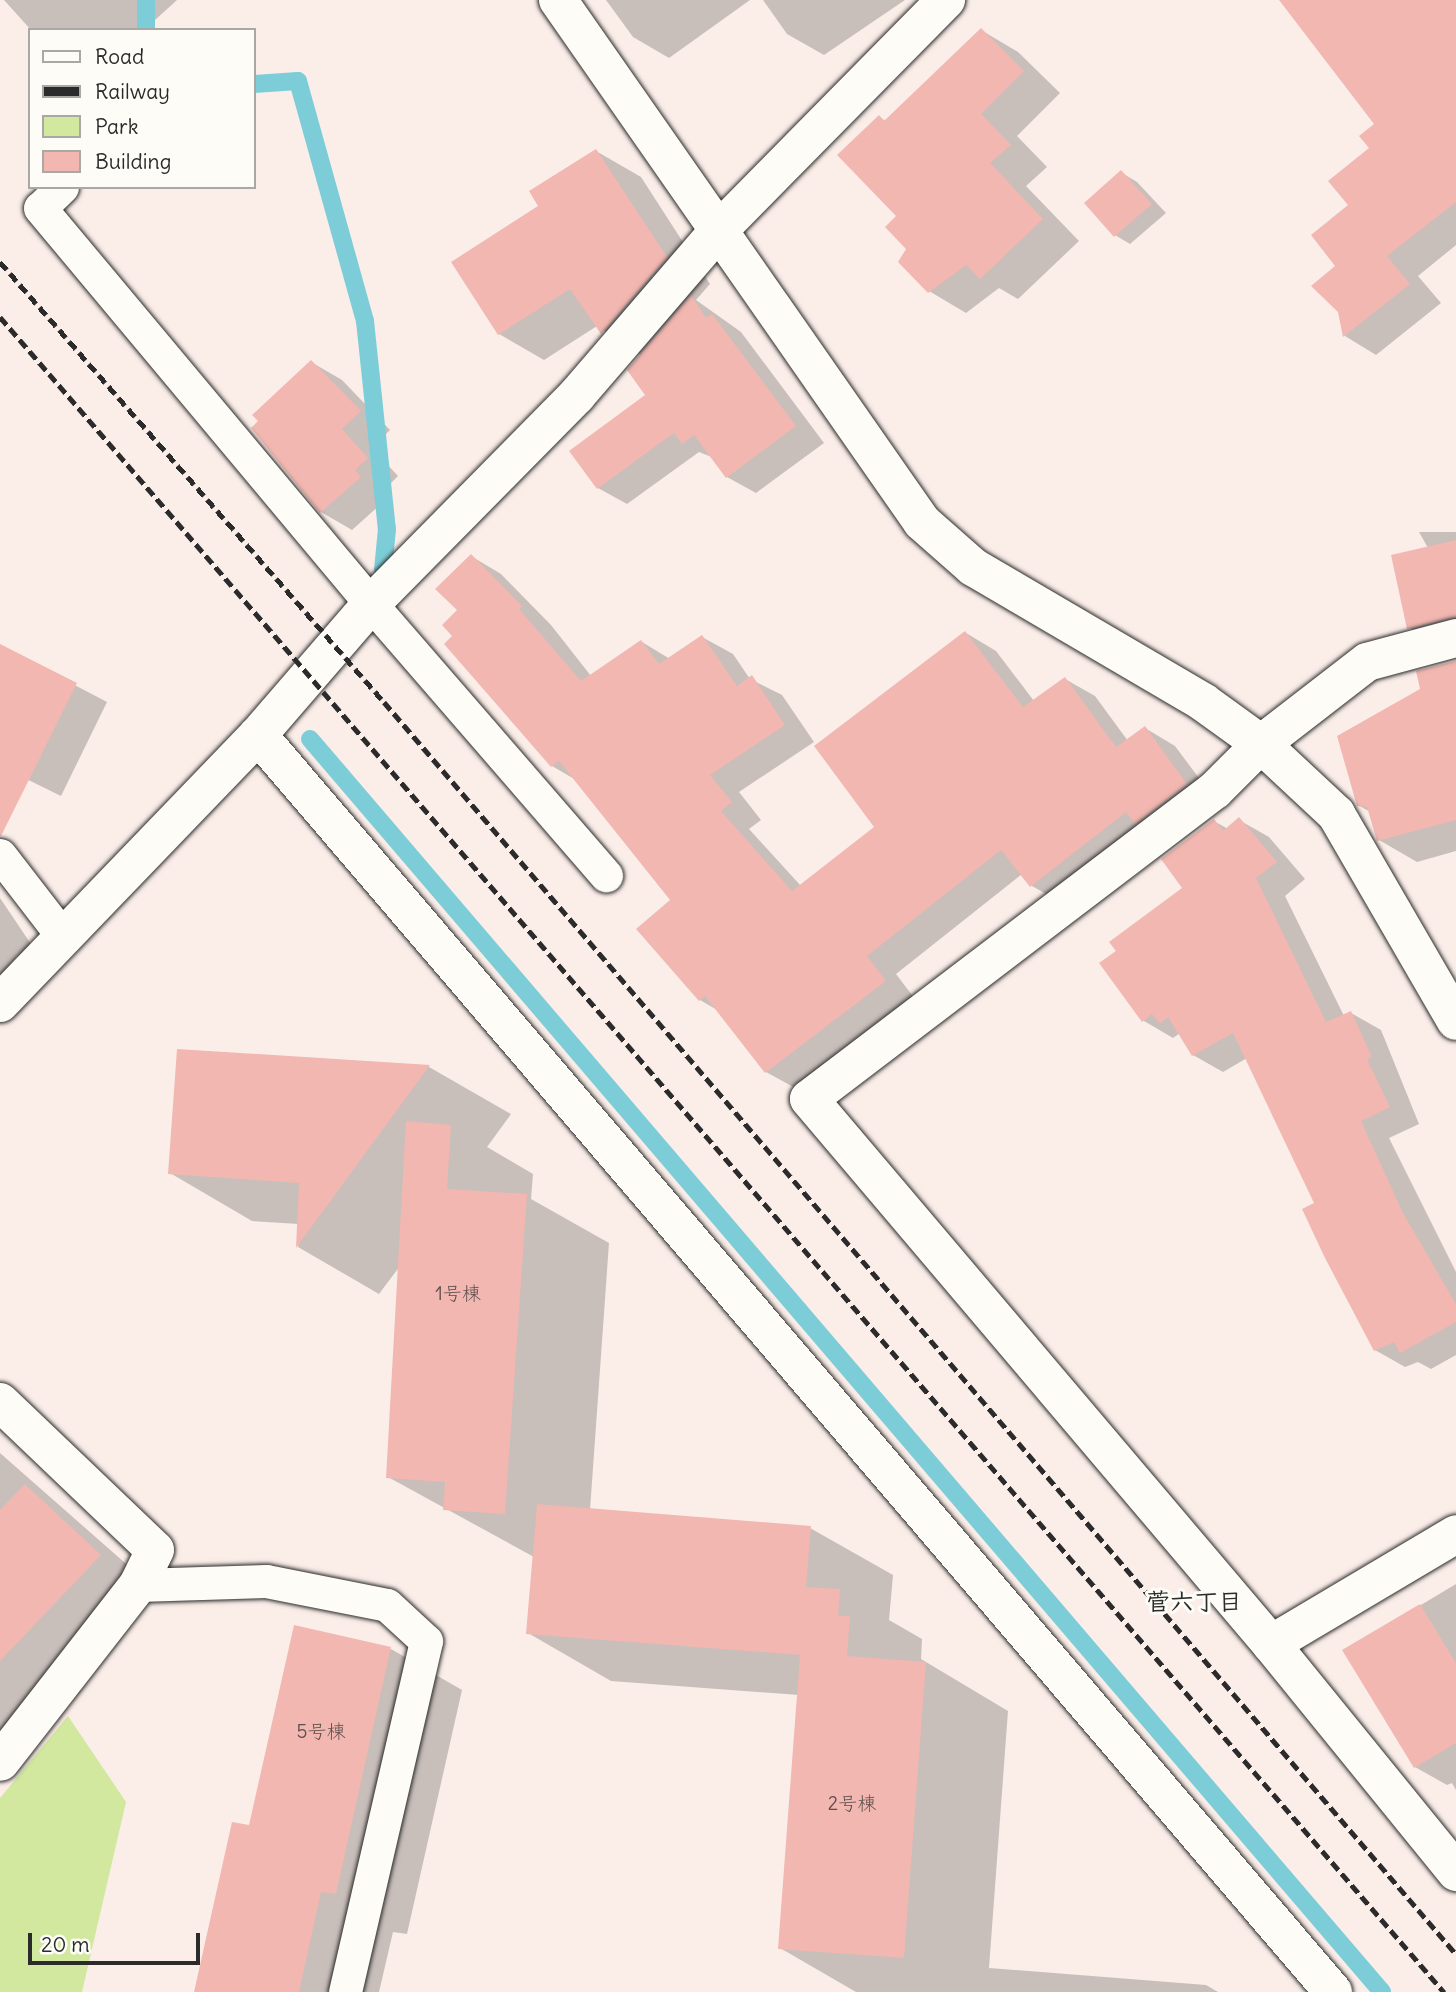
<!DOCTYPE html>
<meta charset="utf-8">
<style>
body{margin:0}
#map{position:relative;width:1456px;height:1992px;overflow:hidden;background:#fbeee9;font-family:Delius,"Klee One",sans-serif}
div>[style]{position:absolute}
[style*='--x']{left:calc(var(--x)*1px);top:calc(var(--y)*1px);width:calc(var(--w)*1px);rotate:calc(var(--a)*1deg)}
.green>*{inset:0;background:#d1e89e}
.shadow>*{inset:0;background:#0003}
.stream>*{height:18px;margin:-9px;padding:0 9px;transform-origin:9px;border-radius:9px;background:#7dcdd8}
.building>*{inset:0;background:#f2b7b1}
.roads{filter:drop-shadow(0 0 2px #2b2b2b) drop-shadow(0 0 2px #2b2b2b)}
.lane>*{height:33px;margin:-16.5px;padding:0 16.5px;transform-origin:16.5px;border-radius:16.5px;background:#fdfcf7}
.street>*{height:38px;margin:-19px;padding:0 19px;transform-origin:19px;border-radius:19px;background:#fdfcf7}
.secondary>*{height:38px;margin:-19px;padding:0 19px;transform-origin:19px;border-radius:19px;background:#fdfcf7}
.rail>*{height:5px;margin-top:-2.5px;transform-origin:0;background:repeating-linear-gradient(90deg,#2b2b2b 0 10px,transparent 0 15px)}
span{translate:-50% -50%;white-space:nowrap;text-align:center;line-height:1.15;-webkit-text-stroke:6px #fdfcf7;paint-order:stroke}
.number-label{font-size:19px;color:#5d4e4c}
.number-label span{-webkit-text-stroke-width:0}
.neighbourhood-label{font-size:24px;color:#2b2b2b;font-weight:700}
.legend{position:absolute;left:28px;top:28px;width:228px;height:161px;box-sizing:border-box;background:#fdfcf7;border:2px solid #a9a8a5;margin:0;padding:9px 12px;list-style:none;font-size:21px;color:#2b2b2b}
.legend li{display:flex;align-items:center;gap:14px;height:35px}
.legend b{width:35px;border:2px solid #a9a8a5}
.scale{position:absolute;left:28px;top:1933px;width:172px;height:32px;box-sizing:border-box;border:4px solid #2b2b2b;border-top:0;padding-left:9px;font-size:21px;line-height:24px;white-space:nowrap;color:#2b2b2b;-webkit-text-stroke:5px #fdfcf7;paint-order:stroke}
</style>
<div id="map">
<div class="green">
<i style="clip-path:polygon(68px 1716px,126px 1802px,82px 1992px,0 1992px,0 1798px)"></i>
</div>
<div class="shadow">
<i style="clip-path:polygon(4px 0,177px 0,144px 30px,31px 30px)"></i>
<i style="clip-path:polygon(606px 0,750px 0,669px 58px,633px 37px)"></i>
<i style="clip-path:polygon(763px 0,905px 0,824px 55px,787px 34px)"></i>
<i style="clip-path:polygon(981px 30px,1018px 52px,1060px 93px,1017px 136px,1047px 167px,1026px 186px,1079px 241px,1018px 299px,999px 288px,966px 313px,929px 291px,909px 249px,879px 117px,886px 121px)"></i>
<i style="clip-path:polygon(1456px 136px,1456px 245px,1418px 276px,1441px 303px,1376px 355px,1345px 336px,1337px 266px)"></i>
<i style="clip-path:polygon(596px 151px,641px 177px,710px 284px,696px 300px,741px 332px,824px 443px,756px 493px,727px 477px,714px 458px,699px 452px,627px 504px,598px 488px,648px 395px,642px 356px,597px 326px,544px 360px,499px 334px,540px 207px)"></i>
<i style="clip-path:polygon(1122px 173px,1137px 182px,1166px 213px,1130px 244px,1115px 235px)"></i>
<i style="clip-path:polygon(311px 362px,342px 380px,390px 430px,372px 448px,398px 476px,385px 489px,391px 495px,352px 530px,321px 512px,253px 429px)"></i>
<i style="clip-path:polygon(1419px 532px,1456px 532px,1456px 647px,1446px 649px,1408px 627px,1428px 548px)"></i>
<i style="clip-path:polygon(471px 556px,501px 574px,551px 625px,591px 676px,642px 642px,670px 659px,702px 637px,733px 654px,750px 679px,782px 695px,814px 742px,739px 792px,761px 820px,749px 829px,801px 886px,876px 827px,966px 633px,996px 651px,1034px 701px,1065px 679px,1095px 696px,1128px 741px,1145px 728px,1175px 746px,1216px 801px,1062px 903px,1032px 886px,1022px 874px,896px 974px,915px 999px,797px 1089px,766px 1072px,719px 1011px,700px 1000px,672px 900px,576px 780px,552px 766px,454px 636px)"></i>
<i style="clip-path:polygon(0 646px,107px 702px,61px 796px,0 766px)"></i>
<i style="clip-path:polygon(1456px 662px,1456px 851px,1417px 862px,1379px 840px,1370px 812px,1358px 805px,1422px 690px)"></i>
<i style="clip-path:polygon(1239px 820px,1269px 837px,1305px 879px,1285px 896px,1344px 1016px,1351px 1013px,1381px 1030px,1419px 1124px,1389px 1138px,1456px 1272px,1456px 1355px,1431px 1369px,1418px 1362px,1405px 1367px,1375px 1350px,1316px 1204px,1247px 1058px,1223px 1072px,1193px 1055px,1180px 1033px,1173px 1038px,1144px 1021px,1102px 964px,1184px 888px,1214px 821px,1228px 829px)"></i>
<i style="clip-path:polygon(0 898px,33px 947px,17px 956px,0 977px)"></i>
<i style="clip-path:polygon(178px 1050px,429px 1067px,511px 1114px,487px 1147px,533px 1174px,531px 1199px,609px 1243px,590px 1510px,810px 1528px,893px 1575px,889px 1620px,922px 1639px,921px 1659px,1008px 1711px,989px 1968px,1206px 1985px,1218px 1992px,856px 1992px,780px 1948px,799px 1695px,611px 1681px,528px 1633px,534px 1557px,388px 1477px,400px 1266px,379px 1294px,298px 1247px,299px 1224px,252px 1221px,170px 1173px)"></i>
<i style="clip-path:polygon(0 1453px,149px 1584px,64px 1675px,81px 1691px,0 1777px)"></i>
<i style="clip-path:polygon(1456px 1584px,1456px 1790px,1452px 1783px,1447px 1785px,1415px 1767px,1344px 1651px)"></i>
<i style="clip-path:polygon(391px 1649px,462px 1690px,407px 1934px,393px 1932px,379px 1992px,196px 1992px,250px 1827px)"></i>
</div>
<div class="stream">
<i style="--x:146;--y:0;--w:30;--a:90"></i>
<i style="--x:254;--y:84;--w:44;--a:-3.9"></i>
<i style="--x:298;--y:81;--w:249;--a:74.4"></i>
<i style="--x:365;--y:321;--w:209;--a:84"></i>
<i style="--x:387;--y:529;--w:41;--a:95.6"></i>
<i style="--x:310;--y:739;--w:1649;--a:49.45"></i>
</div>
<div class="building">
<i style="clip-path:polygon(1279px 0,1456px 0,1456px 202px,1387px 256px,1410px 284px,1343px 337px,1338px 312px,1311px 286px,1335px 266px,1311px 235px,1348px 205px,1328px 181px,1369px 148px,1359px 136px,1374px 124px)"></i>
<i style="clip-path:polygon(981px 28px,1024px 71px,981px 114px,1011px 145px,990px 163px,1043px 219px,980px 279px,966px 265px,928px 293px,898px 262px,906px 249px,885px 227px,896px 216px,837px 155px,879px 115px,884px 121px)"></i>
<i style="clip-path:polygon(596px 149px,667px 257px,601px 334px,570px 289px,498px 335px,451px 262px,538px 206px,529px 191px)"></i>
<i style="clip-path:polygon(1121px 170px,1152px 204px,1114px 237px,1084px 203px)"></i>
<i style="clip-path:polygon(691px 295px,706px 318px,712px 314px,796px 426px,726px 478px,694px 435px,682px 444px,674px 433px,597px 489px,569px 451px,645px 395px,627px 370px)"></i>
<i style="clip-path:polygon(311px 360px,361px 411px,342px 429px,368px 458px,355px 470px,361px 477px,320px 513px,251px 428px,258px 421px,252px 415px)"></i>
<i style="clip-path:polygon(1456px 540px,1456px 617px,1407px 629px,1391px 555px)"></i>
<i style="clip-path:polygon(471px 554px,522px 606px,519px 609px,581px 681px,641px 640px,659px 664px,702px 635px,737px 686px,752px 675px,785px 725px,710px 775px,732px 802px,721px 811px,792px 891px,874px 827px,814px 746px,965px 631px,1023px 707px,1065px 677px,1116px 747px,1145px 726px,1187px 784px,1135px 824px,1126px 812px,1030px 887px,1001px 850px,867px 956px,886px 981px,765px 1073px,705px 996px,699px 1001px,636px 929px,670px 900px,559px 761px,551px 767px,444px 644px,452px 636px,442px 625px,457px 610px,435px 589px)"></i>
<i style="clip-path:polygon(0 644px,77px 683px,1px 836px,0 836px)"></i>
<i style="clip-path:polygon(1456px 661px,1456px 820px,1377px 841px,1367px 807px,1357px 806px,1337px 736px,1420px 689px,1416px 671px)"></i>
<i style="clip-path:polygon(1239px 817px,1277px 862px,1256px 878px,1326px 1022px,1351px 1011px,1372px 1057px,1367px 1059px,1390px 1107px,1361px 1121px,1403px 1213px,1456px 1304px,1456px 1322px,1400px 1353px,1394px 1342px,1374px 1351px,1325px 1258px,1302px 1209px,1314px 1203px,1233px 1033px,1192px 1056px,1168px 1017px,1160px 1024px,1152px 1014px,1142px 1022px,1099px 963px,1116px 951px,1109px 942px,1182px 888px,1161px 859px,1214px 819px,1223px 831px)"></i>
<i style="clip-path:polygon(177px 1049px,430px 1065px,296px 1248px,299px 1183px,168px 1174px)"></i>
<i style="clip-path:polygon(406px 1121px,451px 1125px,447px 1189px,527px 1194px,505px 1514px,443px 1510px,445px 1482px,386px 1478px)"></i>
<i style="clip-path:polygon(25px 1484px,101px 1555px,0 1661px,0 1510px)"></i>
<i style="clip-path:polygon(537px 1504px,811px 1526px,806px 1587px,840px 1589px,838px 1616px,850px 1616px,847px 1656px,926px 1662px,904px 1958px,778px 1949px,800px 1655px,526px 1634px)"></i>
<i style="clip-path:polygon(1420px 1604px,1456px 1663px,1456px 1743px,1414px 1768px,1342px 1650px)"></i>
<i style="clip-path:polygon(294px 1625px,391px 1647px,336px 1894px,321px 1892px,299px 1992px,194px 1992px,232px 1822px,249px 1825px)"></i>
</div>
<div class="roads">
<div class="lane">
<i style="--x:62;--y:187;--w:30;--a:136"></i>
<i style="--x:40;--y:208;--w:516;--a:50.11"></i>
<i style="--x:371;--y:604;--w:359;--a:49.1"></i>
<i style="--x:0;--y:855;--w:105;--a:52.4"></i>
<i style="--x:138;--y:1585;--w:128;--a:-1.8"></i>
<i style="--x:266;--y:1581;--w:123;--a:11.2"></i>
<i style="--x:387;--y:1605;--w:53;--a:42.7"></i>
<i style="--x:426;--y:1641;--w:360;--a:103"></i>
</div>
<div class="street">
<i style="--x:1456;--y:638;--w:92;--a:164.9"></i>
<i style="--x:1367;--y:662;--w:134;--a:142.3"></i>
<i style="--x:1261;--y:744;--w:65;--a:135"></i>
<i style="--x:1215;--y:790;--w:510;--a:142.73"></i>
<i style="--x:809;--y:1099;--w:714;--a:49.71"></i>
<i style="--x:1271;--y:1644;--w:294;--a:50.9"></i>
<i style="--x:0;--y:1003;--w:372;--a:-46.1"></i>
<i style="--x:258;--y:735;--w:173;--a:-49.2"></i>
<i style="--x:371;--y:604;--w:293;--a:-45.4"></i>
<i style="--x:577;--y:395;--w:216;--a:-49.3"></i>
<i style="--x:718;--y:231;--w:325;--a:-45.4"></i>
<i style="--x:0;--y:1402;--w:214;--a:43.7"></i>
<i style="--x:155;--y:1550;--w:39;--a:116"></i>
<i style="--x:138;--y:1585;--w:224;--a:127.9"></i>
<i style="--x:1271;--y:1644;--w:215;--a:-30.7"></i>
</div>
<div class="secondary">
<i style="--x:558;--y:0;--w:636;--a:55.11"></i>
<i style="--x:922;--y:522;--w:68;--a:41.4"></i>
<i style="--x:973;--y:567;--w:267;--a:30.4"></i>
<i style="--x:1203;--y:702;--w:72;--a:35.9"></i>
<i style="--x:1261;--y:744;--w:103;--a:43"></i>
<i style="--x:1336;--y:814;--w:239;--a:59.9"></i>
<i style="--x:258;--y:735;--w:1654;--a:49.46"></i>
</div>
</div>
<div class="rail">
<i style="--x:0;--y:262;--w:584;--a:48.89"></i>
<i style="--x:384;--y:702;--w:1648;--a:49.43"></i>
<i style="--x:0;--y:317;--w:2212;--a:49.24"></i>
</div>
<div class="number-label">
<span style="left:458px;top:1294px">1号棟</span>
<span style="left:321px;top:1732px">5号棟</span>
<span style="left:852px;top:1804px">2号棟</span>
</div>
<div class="neighbourhood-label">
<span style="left:1194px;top:1602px">菅六丁目</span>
</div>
<ul class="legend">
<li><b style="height:9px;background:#fdfcf7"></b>Road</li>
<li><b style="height:9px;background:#2b2b2b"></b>Railway</li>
<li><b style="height:19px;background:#d1e89e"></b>Park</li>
<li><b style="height:19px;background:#f2b7b1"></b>Building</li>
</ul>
<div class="scale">20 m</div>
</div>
